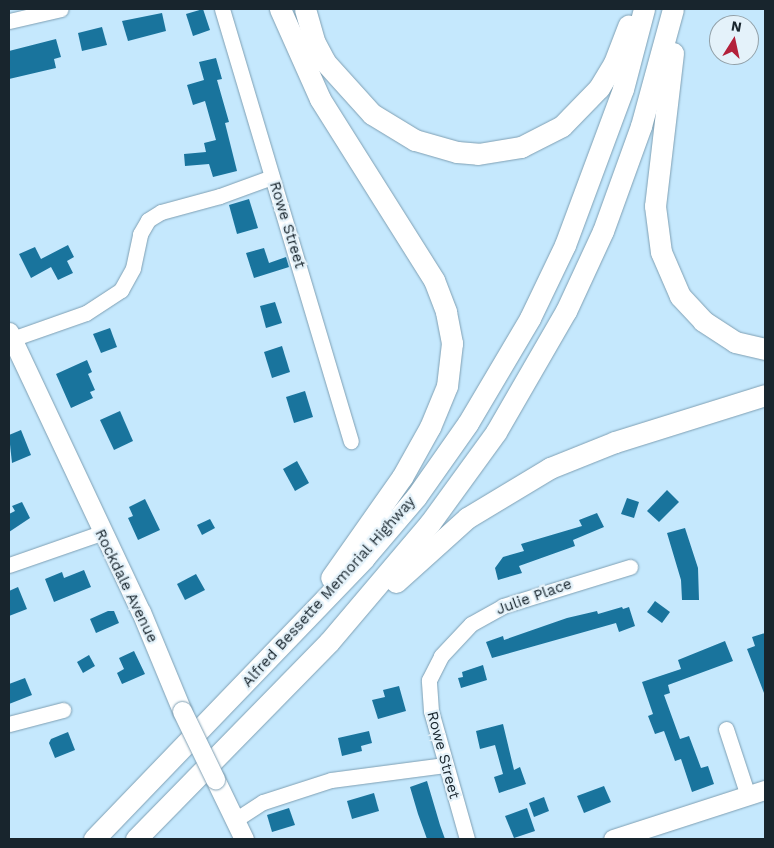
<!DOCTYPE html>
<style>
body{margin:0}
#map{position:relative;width:774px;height:848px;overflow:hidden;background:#c5e8fd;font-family:"Work Sans",sans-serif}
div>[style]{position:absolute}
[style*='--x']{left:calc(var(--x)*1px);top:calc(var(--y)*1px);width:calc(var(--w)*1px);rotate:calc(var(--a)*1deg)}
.building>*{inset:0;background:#19749d}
.roads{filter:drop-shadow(0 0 1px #7e9fb3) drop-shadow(0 0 1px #7e9fb3)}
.minor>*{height:15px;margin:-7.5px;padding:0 7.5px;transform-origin:7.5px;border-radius:7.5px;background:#fff}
.major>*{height:19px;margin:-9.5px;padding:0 9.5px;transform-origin:9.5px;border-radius:9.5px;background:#fff}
.highway>*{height:21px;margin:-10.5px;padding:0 10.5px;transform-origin:10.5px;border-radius:10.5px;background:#fff}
.bridges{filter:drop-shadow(0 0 1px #7e9fb3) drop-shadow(0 0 1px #7e9fb3)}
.major-bridge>*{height:19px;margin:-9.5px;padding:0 9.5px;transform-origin:9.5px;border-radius:9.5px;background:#fff}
span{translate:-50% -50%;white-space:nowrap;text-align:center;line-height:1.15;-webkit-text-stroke:4.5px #e4f2fa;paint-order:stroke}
.street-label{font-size:15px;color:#18252d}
.frame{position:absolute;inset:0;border:10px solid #18252d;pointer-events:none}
.north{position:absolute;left:709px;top:15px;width:50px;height:50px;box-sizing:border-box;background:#e4f2fa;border:1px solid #92a0a8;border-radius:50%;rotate:10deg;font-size:14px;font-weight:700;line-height:20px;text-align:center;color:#18252d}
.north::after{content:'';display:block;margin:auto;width:18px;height:22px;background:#b3213b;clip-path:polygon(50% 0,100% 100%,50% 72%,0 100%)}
</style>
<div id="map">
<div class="building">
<i style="clip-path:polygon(203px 9px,210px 30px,193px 36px,186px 14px)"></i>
<i style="clip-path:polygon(162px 13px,166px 31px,128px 41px,122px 21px)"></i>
<i style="clip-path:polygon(102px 27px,107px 45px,82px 51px,78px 33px)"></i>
<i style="clip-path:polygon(56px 39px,61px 57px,54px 59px,56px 68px,9px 79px,9px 51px)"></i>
<i style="clip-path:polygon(216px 58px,222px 79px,217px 80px,229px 122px,225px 123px,237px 171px,213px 177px,209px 164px,185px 166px,184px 154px,206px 152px,204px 143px,216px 140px,205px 101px,193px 105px,187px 85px,204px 80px,199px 62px)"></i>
<i style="clip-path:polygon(249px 199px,258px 228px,237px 234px,229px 205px)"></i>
<i style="clip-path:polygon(68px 245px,74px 257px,67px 261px,73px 273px,58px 280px,51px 267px,31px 278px,19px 254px,35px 247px,41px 259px)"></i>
<i style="clip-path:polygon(264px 248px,269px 263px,286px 257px,289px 267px,254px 278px,246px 253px)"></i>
<i style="clip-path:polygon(275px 302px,282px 323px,266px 328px,260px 306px)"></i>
<i style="clip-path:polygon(110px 328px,117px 347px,101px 353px,93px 334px)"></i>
<i style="clip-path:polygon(282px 346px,290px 372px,272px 378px,264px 352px)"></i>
<i style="clip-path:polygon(87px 360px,92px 372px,88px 374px,95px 390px,90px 392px,93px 398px,71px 408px,56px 374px)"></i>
<i style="clip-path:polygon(305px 391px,313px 417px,294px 423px,286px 397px)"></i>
<i style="clip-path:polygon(120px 411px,133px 441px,114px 450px,100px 420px)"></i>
<i style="clip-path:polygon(21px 430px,31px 455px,12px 463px,9px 435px)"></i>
<i style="clip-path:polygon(297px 461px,309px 483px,295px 491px,283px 469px)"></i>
<i style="clip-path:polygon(667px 490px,679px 502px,659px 522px,647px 511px)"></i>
<i style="clip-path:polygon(627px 498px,639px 502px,634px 518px,621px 514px)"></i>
<i style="clip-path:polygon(145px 499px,160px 530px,138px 540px,128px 518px,133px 516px,129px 507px)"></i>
<i style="clip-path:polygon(22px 502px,30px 518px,9px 532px,9px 514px,15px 511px,12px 506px)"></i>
<i style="clip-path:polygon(597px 513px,604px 527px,573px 540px,575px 546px,519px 566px,522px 573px,498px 580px,495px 568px,503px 557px,524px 551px,521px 544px,582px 526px,579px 520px)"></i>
<i style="clip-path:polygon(210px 519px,215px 528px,202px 535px,197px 525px)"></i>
<i style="clip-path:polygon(685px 528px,698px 568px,699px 600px,682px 600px,681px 580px,667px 533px)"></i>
<i style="clip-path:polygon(84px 570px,91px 587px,54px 602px,45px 579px,62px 572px,64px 578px)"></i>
<i style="clip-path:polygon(196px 574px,205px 590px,185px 600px,177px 584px)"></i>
<i style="clip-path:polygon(18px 587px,27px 609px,9px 616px,9px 591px)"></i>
<i style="clip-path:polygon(655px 601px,670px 612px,662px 623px,647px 612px)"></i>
<i style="clip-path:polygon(622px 607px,623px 609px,629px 607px,635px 626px,619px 632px,616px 623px,492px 658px,486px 642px,503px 636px,504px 640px,567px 618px,597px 611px,598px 614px)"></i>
<i style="clip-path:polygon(108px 611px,114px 611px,119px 623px,96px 633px,90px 619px)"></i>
<i style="clip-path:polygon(765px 633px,765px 693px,764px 693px,747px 649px,755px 646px,752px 637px)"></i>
<i style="clip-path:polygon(725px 641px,733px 661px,668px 685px,670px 693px,664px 695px,680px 739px,689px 736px,701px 768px,708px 766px,714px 784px,692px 792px,681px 759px,675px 761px,664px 731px,655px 734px,648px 716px,653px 714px,642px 682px,681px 669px,678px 660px)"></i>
<i style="clip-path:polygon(134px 651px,145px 674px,122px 684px,117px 673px,124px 669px,119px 658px)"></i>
<i style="clip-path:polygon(89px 655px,95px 666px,83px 673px,77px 662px)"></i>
<i style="clip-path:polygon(483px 665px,487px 680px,461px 688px,458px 678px,463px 677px,462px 672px)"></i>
<i style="clip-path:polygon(25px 678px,32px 695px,9px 704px,9px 684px)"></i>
<i style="clip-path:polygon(399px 686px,406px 711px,378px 719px,372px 700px,385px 697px,383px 690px)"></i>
<i style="clip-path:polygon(503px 724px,514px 770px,520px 767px,526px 784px,499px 793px,494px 777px,503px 774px,495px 745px,480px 749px,476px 731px)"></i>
<i style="clip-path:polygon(369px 731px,372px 743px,361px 746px,362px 751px,342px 756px,338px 738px)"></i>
<i style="clip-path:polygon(68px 732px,75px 750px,55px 758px,49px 743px,51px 739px)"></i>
<i style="clip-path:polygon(427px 781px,440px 825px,445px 839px,427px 839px,418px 814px,410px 787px)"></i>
<i style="clip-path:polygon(604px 786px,611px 802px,584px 813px,577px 796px)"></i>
<i style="clip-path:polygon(374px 793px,379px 811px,352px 819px,347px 801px)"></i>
<i style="clip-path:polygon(544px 797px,549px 811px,534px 817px,529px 803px)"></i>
<i style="clip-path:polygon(289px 808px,295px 825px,272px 832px,267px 815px)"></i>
<i style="clip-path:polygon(527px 808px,535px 831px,514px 838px,505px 816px)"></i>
</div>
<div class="roads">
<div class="minor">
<i style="--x:222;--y:9;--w:451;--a:73.4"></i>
<i style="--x:9;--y:21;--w:53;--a:-13"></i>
<i style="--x:12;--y:339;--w:78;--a:-19.4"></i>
<i style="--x:86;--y:313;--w:42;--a:-33.3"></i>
<i style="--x:121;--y:290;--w:25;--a:-61"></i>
<i style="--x:133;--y:268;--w:35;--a:-78"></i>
<i style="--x:140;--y:234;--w:16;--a:-60"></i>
<i style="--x:148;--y:220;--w:15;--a:-32"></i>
<i style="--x:161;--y:212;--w:61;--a:-15.2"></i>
<i style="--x:220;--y:196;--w:55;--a:-20.1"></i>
<i style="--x:9;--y:565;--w:97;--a:-19.2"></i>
<i style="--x:9;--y:724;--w:56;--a:-14.5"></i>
<i style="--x:726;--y:729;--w:71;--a:71.8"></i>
<i style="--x:235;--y:820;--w:33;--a:-33"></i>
<i style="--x:263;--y:802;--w:71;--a:-17.9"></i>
<i style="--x:331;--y:780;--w:115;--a:-7.5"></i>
<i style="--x:467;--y:839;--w:133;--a:-105.7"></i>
<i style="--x:431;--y:711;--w:31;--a:-94"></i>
<i style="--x:429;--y:680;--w:27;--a:-63"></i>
<i style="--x:441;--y:656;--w:44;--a:-46.8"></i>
<i style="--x:471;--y:624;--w:37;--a:-29"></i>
<i style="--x:503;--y:606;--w:133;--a:-17.1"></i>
</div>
<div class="major">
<i style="--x:9;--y:332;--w:310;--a:64.8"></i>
<i style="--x:141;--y:612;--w:107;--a:67.5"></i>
<i style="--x:215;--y:779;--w:67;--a:64.2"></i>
<i style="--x:613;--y:839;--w:160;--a:-17.9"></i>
</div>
<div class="highway">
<i style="--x:280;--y:9;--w:98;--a:66"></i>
<i style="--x:320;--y:99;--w:214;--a:57.8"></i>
<i style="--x:434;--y:280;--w:34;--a:69"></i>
<i style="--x:446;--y:312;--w:32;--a:79"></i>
<i style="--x:452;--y:343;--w:43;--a:96.6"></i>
<i style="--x:447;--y:386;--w:44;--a:112.5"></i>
<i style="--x:430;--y:427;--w:57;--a:119.2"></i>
<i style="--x:402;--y:477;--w:123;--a:125.1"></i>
<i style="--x:305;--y:9;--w:35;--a:74"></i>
<i style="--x:315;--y:43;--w:21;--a:62"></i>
<i style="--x:325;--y:62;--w:70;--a:47.9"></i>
<i style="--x:372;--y:114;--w:50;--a:31.2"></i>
<i style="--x:415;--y:140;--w:44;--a:15.9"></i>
<i style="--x:457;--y:152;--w:21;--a:5"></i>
<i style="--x:478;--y:154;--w:44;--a:-9.2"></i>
<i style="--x:521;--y:147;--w:46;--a:-27.1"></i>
<i style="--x:562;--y:126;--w:53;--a:-45.8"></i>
<i style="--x:599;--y:88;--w:29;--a:-59"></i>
<i style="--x:614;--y:63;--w:40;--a:-69"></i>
<i style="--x:673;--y:53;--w:154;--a:96.7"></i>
<i style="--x:655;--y:206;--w:46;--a:82.6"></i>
<i style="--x:661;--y:252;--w:48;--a:66.6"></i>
<i style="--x:680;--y:296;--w:34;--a:47"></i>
<i style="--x:703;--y:321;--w:38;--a:33"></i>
<i style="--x:735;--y:342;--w:31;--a:13"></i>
<i style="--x:396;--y:582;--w:96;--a:-42"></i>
<i style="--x:467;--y:518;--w:97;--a:-31.1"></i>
<i style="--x:550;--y:468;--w:70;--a:-21.8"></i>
<i style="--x:615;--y:442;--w:157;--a:-17.4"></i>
<i style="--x:94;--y:839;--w:390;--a:-46.1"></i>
<i style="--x:364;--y:558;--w:80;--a:-49.6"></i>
<i style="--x:416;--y:497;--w:90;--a:-54.9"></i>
<i style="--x:468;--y:423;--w:122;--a:-59.4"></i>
<i style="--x:530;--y:318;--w:81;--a:-64.4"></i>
<i style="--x:565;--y:245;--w:166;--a:-69.6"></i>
<i style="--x:623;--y:89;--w:83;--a:-75.3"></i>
<i style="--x:136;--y:839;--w:276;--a:-45.6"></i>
<i style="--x:329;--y:642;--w:156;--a:-49.7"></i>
<i style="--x:430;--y:523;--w:112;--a:-54"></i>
<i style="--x:496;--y:432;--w:140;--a:-60"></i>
<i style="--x:566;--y:311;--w:88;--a:-65.2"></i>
<i style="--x:603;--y:231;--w:112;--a:-70.1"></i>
<i style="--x:641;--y:126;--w:121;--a:-74.7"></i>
</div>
</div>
<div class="bridges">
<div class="major-bridge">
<i style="--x:182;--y:711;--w:76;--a:64.1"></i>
</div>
</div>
<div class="street-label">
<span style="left:287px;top:225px;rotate:73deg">Rowe Street</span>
<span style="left:126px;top:586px;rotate:64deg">Rockdale Avenue</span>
<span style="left:329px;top:592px;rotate:-48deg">Alfred Bessette Memorial Highway</span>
<span style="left:534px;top:597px;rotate:-20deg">Julie Place</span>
<span style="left:443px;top:755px;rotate:75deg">Rowe Street</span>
</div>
<div class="frame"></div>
<div class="north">N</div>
</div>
